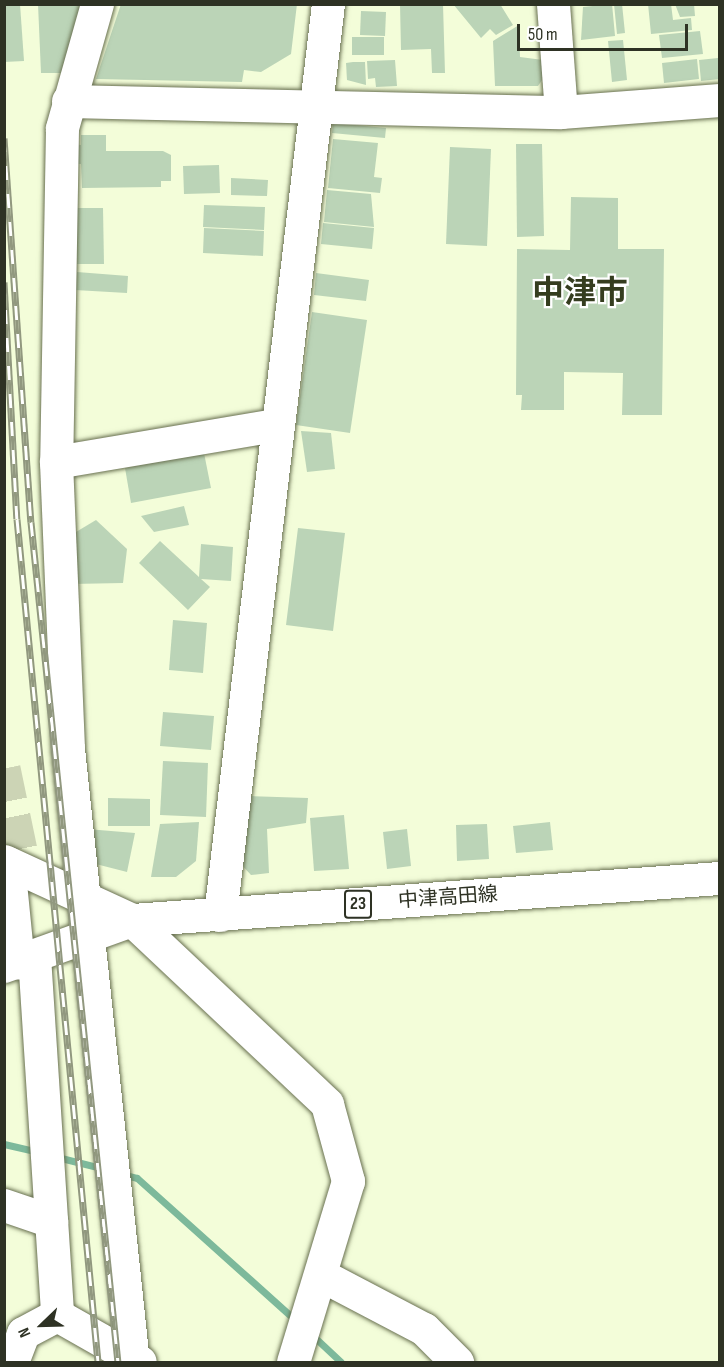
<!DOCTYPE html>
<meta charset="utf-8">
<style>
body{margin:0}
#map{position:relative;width:724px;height:1367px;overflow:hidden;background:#f3fdd9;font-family:"Sofia Sans Condensed","Noto Sans JP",sans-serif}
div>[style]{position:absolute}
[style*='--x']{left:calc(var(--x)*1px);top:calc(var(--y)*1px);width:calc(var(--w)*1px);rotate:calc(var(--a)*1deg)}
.stream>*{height:7px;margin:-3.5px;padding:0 3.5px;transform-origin:3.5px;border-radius:3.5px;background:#7db99b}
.building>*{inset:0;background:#bbd4b7}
.minor-tunnel>*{height:33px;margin-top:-16.5px;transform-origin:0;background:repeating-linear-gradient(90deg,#ccd4b5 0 33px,transparent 0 49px)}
.roads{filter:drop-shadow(0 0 2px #687050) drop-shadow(0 0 2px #687050)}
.minor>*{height:33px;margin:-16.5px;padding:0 16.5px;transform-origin:16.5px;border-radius:16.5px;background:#fff}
.major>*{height:33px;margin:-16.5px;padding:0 16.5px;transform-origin:16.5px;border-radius:16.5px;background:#fff}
.rail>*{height:7px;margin-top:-3.5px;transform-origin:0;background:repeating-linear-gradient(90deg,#fff 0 14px,#91987f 0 28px);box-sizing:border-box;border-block:2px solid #91987f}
span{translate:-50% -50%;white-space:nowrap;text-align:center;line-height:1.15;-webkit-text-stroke:4.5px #fff;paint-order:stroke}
.shield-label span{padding:2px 4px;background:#fff;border:2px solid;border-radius:4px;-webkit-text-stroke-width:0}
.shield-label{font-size:18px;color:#2e3224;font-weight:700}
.street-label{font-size:20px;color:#2e3224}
.town-label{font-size:32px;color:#353d1f;font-weight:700}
.frame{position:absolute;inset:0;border:6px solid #2e3224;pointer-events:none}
.north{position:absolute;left:12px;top:1295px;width:60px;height:60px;-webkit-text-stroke:4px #fff;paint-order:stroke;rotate:247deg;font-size:16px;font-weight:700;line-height:24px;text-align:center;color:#2e3224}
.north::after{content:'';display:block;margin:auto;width:21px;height:27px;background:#2e3224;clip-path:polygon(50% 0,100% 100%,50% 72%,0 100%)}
.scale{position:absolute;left:517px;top:24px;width:171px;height:27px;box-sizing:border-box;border:3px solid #2e3224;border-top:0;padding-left:8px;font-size:18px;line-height:21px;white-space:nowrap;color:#2e3224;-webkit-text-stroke:4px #fff;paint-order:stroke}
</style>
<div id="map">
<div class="stream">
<i style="--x:4;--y:1144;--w:35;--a:13"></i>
<i style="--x:57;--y:1157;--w:49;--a:14"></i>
<i style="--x:121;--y:1174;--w:16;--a:14"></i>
<i style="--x:137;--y:1178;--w:212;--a:41.9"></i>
<i style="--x:310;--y:1333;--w:42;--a:43.1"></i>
</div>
<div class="building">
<i style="clip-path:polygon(4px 4px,20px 4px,24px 61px,4px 62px)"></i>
<i style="clip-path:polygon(38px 4px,87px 4px,61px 73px,41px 73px)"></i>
<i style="clip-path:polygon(121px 4px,297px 4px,291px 54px,261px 72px,244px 70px,242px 82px,96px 79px)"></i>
<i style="clip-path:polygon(400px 4px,443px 4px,445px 73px,432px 73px,431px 49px,401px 50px)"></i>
<i style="clip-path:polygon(453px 4px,500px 4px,513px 25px,496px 35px,490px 29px,481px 38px)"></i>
<i style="clip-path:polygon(612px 4px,615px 36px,581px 40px,583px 7px)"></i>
<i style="clip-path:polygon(614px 4px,622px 4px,625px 33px,617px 34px)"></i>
<i style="clip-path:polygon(648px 4px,671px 4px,673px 20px,691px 18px,692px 30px,651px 34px)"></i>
<i style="clip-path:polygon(675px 4px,694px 4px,695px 16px,680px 17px)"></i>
<i style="clip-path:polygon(361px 11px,386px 12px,385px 36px,360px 35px)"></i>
<i style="clip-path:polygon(519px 25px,520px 57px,543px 60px,542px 80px,538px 86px,495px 86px,493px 41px)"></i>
<i style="clip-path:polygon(700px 31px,703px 54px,662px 58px,659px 35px)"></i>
<i style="clip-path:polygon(352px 37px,384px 37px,384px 55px,352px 55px)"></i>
<i style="clip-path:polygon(623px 40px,627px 80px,612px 82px,608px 41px)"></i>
<i style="clip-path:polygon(718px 58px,720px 79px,701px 81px,699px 60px)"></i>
<i style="clip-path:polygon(697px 59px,699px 79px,664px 83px,662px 63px)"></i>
<i style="clip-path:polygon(395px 60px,397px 86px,376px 87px,375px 78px,368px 79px,367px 61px)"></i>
<i style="clip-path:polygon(353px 62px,365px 62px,366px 85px,347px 80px,346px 63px)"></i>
<i style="clip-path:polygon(333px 123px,386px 128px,385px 138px,332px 133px)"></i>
<i style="clip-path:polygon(81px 135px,106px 135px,106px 151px,163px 151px,171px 155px,171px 181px,161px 181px,161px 187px,82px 188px,81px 164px,72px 164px,72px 144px,81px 145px)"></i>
<i style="clip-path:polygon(333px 139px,378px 143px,374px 177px,382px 178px,380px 193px,328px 188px)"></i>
<i style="clip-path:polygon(516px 144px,542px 144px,544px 236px,517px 237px)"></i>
<i style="clip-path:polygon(450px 147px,491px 149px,487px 246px,446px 244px)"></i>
<i style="clip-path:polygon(219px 165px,220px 193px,184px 194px,183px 166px)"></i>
<i style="clip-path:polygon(231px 178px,268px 180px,267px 196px,231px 195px)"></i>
<i style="clip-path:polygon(327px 190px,371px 194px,374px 227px,324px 222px)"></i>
<i style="clip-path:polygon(571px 197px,618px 198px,618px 249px,664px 249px,662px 415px,622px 415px,623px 373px,564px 372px,564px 410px,521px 410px,522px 395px,516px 395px,517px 249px,570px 250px)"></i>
<i style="clip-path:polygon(204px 205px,265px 207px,264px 230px,203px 227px)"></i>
<i style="clip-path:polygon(76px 208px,103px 208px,104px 264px,77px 264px)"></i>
<i style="clip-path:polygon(323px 223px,374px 228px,372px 249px,321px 244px)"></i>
<i style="clip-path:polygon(204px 228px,264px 231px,263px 256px,203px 253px)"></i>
<i style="clip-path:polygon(77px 272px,128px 276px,127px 293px,75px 290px)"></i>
<i style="clip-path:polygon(316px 273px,369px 280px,366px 301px,314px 295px)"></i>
<i style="clip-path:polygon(312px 312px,367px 320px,350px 433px,296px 425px)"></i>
<i style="clip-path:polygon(301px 431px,331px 433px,335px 469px,307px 472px)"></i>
<i style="clip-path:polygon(204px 453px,211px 488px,131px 503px,125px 468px)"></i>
<i style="clip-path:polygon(184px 506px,189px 525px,154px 532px,141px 516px)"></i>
<i style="clip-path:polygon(96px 520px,127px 549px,123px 583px,72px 584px,71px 535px)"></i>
<i style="clip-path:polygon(298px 528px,345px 533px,333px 631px,286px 625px)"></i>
<i style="clip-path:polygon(160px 541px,199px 577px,201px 544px,233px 547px,231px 581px,201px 579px,210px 587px,188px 610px,139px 563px)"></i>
<i style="clip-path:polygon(173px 620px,207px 623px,203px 673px,169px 670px)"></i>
<i style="clip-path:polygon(163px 712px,214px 716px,211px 750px,160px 746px)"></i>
<i style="clip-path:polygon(163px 761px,208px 763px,206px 817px,160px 815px)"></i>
<i style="clip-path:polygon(249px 796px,308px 798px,306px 823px,267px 829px,269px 873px,251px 875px,238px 861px)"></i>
<i style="clip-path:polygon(108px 798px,150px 799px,150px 826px,108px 826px)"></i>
<i style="clip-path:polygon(344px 815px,349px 869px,314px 871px,310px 818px)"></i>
<i style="clip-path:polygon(199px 822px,196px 861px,176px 877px,151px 877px,160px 824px)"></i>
<i style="clip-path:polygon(550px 822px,553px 850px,516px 853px,513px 826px)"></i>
<i style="clip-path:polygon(487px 824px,489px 859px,457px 861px,456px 825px)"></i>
<i style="clip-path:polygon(87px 829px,135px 833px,127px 872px,88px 862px)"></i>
<i style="clip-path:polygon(407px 829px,411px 866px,387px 869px,383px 832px)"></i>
</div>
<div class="minor-tunnel">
<i style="--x:4;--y:768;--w:84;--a:78.3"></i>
</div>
<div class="roads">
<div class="minor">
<i style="--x:97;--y:4;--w:129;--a:105.8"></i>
<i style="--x:62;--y:128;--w:334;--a:91"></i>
<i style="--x:56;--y:462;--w:287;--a:87.6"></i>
<i style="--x:68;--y:749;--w:616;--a:83.95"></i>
<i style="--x:553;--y:4;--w:108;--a:85.8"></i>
<i style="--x:68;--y:101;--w:493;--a:1.3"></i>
<i style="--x:561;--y:112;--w:159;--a:-4.3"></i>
<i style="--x:56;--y:462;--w:222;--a:-9.6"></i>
<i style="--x:4;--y:861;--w:141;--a:24.7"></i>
<i style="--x:132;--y:920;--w:268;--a:43.3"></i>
<i style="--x:327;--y:1104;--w:80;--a:74.7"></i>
<i style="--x:348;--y:1181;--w:189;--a:106.9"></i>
<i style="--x:8;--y:863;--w:100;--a:84.3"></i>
<i style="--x:220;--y:915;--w:917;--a:-83.24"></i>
<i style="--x:34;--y:956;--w:360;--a:86.3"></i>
<i style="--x:4;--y:1205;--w:50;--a:18.8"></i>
<i style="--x:323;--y:1276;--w:114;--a:27.7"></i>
<i style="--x:424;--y:1329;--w:47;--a:45"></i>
<i style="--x:57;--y:1315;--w:95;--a:29.5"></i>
<i style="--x:12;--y:1362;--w:31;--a:-69"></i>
<i style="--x:23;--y:1333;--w:38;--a:-28"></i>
</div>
<div class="major">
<i style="--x:4;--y:966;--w:136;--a:-19.8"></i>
<i style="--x:132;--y:920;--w:589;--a:-4.09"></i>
</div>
</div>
<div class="rail">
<i style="--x:4;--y:138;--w:385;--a:86"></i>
<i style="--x:31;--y:522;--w:844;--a:84.09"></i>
<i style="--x:4;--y:282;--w:237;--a:86.9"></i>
<i style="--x:17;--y:519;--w:847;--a:84.51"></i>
</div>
<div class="shield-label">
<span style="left:358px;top:904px">23</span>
</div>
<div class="street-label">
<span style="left:448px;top:898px;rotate:-4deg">中津高田線</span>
</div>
<div class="town-label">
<span style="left:580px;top:294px">中津市</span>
</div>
<div class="frame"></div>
<div class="north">N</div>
<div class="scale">50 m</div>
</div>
